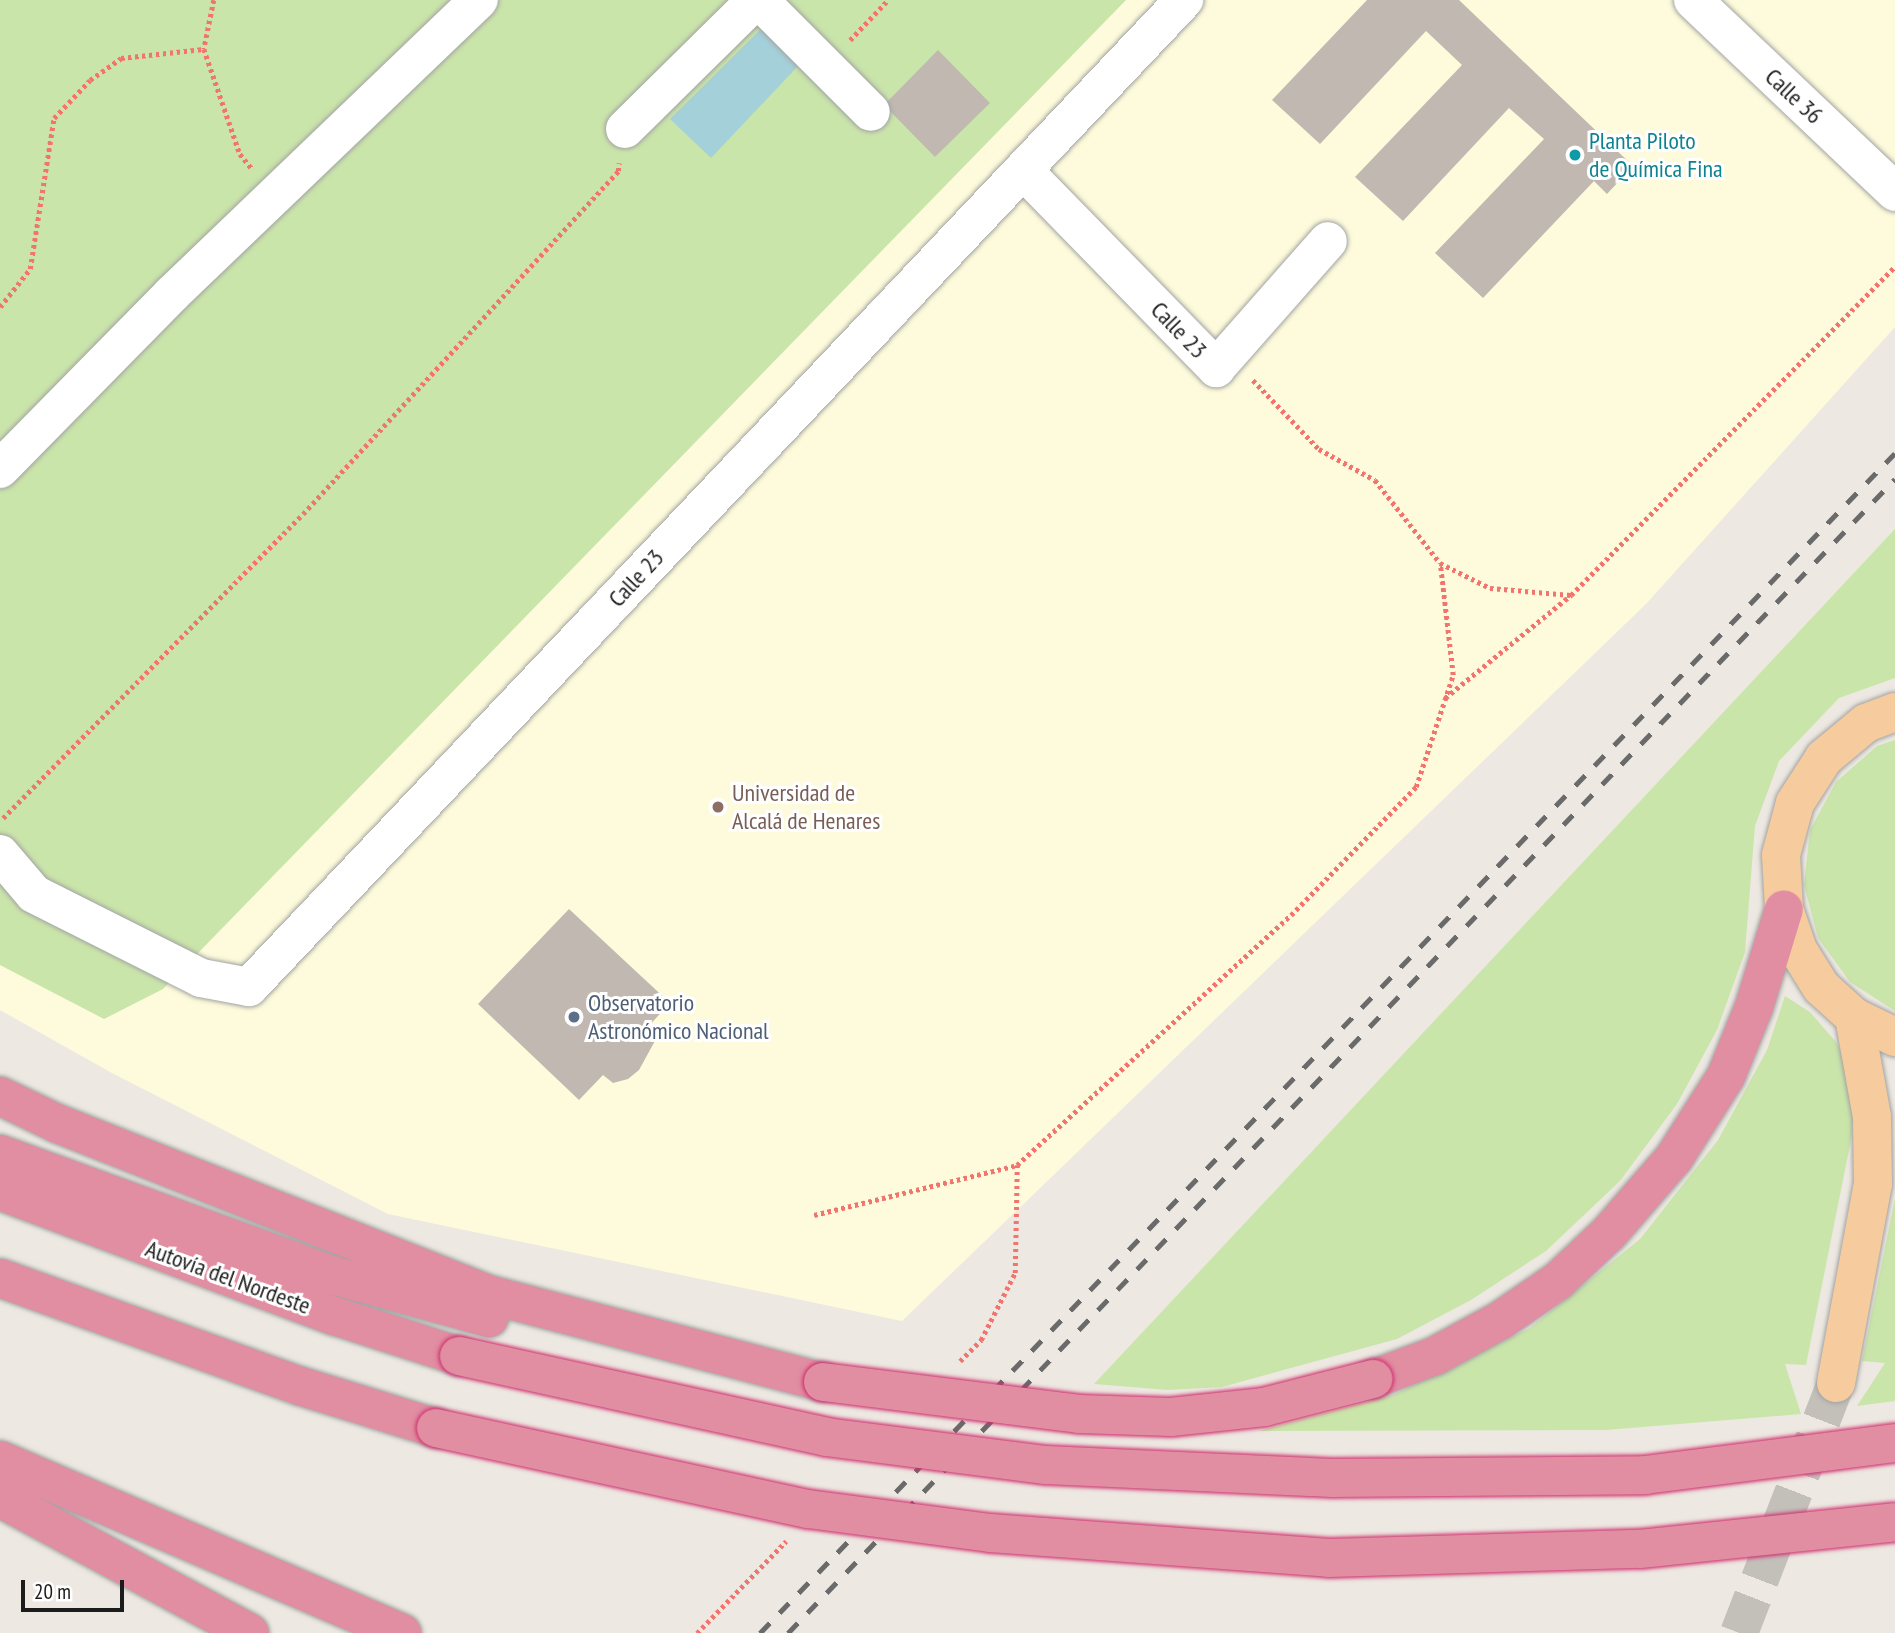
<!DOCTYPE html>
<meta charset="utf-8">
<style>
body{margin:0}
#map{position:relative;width:1895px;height:1633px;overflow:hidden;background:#ede9e2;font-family:"PT Sans Narrow",sans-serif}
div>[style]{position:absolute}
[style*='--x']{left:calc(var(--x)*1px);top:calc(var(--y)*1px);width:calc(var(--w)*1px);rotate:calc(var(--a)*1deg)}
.education>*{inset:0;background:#fdfbdb}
.grass>*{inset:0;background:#cae5aa}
.water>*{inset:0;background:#a4d0d9}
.building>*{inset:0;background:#c1b8b2}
.major-tunnel>*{height:38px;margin-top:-19px;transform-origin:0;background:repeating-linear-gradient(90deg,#c3c0ba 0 38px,transparent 0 57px)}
.path>*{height:4.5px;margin-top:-2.25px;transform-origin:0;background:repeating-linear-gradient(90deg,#f2746e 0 3.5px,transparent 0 7px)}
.roads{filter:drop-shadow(0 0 2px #a3a3a3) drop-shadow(0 0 2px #a3a3a3)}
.minor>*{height:38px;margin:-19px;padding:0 19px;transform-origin:19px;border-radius:19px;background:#fff}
.major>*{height:38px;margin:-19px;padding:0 19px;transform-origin:19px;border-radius:19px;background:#f6cb9d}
.highway>*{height:38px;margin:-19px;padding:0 19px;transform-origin:19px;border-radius:19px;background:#e18da2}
.rail>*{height:5px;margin-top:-2.5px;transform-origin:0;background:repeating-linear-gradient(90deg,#6a6a6a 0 14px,transparent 0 28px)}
.bridges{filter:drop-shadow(0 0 2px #cd2d6d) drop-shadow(0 0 2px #cd2d6d)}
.highway-bridge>*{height:38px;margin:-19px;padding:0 19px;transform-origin:19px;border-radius:19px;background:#e18da2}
.dots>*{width:19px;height:19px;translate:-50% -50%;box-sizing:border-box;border:4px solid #fff;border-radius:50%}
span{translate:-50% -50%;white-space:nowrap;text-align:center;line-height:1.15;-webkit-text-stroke:6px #fff;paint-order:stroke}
.street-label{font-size:24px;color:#1c1c1c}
.culture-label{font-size:24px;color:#0d838f}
.left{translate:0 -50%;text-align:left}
.education-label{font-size:24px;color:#785e54}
.service-label{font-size:24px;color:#4e5e75}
.scale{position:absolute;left:21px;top:1580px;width:103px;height:32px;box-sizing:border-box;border:4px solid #1c1c1c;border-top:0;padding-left:9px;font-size:21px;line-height:24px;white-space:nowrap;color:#1c1c1c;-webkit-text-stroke:5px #fff;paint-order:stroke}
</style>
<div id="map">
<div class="education">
<i style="clip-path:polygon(0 0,1895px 0,1895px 327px,1646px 604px,902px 1321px,388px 1214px,110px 1072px,0 1010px)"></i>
</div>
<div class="grass">
<i style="clip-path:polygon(0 0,1126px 0,163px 989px,104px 1019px,0 965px)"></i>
<i style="clip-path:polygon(1895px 529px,1895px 678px,1839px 698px,1779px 761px,1755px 826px,1745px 952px,1717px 1030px,1677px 1104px,1620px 1181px,1546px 1251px,1471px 1300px,1397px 1339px,1222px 1387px,1168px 1390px,1094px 1384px)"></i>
<i style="clip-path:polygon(1895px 740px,1895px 1011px,1850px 982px,1818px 938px,1804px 885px,1810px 830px,1836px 782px,1877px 746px)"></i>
<i style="clip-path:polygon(1785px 996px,1810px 1012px,1837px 1043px,1855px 1085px,1852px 1135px,1806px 1365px,1785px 1364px,1801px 1414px,1606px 1430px,1259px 1431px,1393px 1395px,1530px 1328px,1640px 1239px,1718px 1140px,1767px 1050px)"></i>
<i style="clip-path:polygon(1895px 1198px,1895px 1401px,1857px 1406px,1885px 1363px,1862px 1361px)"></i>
</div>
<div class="water">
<i style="clip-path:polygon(764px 26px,800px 64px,711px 158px,670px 119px)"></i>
</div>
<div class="building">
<i style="clip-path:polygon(1367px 0,1459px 0,1633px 166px,1607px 194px,1594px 181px,1483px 298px,1435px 253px,1544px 139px,1509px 108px,1403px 221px,1355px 177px,1462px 65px,1426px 31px,1320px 144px,1272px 100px)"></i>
<i style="clip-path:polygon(938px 50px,990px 103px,935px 157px,884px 105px)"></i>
<i style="clip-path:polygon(569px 909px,670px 1003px,645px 1030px,656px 1039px,639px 1070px,628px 1079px,613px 1083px,603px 1075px,579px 1100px,478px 1004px)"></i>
</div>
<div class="major-tunnel">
<i style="--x:1739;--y:1633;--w:268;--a:-68.8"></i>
</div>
<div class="path">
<i style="--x:214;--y:0;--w:50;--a:101.5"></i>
<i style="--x:204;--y:49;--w:111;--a:71.1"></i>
<i style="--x:240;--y:154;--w:19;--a:51"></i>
<i style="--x:850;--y:40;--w:55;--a:-46.5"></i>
<i style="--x:0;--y:307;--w:48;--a:-51.7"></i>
<i style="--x:30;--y:269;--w:153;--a:-81"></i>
<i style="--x:54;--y:118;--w:52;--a:-46.5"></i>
<i style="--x:90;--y:80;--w:38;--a:-35"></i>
<i style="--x:121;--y:58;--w:83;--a:-6.2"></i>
<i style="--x:1253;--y:380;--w:95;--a:46.3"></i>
<i style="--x:1319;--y:449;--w:64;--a:29"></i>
<i style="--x:1375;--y:480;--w:105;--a:51.9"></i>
<i style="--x:1440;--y:563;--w:56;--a:26.6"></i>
<i style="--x:1490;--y:588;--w:81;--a:4.9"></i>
<i style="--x:1571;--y:595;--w:462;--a:-45.4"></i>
<i style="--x:1445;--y:698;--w:163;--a:-39.3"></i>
<i style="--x:3;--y:818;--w:427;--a:-45.4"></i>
<i style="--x:303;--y:514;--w:466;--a:-47.4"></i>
<i style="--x:618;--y:171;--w:8;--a:-83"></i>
<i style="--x:814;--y:1215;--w:209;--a:-13.8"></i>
<i style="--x:1017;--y:1165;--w:371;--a:-42.4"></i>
<i style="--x:1291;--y:915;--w:179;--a:-45.7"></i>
<i style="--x:1416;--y:787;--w:118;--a:-71.7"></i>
<i style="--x:1453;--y:675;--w:113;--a:-96.6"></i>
<i style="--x:960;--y:1361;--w:30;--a:-45"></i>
<i style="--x:981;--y:1340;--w:75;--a:-63.1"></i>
<i style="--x:1015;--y:1273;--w:108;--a:-88.9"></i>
<i style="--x:697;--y:1633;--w:128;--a:-45.9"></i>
</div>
<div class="roads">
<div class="minor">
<i style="--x:759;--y:0;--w:158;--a:45"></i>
<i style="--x:1693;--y:0;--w:279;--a:43.5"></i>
<i style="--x:625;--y:129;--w:184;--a:-44.6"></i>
<i style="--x:1023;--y:170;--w:277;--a:45.7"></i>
<i style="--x:1216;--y:368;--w:169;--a:-48.6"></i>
<i style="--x:0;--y:469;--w:245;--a:-45.5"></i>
<i style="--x:172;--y:294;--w:425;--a:-43.8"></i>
<i style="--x:0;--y:854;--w:52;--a:49.6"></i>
<i style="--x:34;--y:894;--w:187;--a:26.7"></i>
<i style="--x:201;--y:978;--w:49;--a:10.6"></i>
<i style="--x:249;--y:987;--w:1360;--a:-46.55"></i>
</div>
<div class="major">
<i style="--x:1895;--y:712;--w:31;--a:159"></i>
<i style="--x:1866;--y:723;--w:55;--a:140.2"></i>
<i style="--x:1824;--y:758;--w:54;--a:122.8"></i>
<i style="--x:1795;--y:803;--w:54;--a:105.1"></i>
<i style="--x:1781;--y:855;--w:54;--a:86.8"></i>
<i style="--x:1784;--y:909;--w:43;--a:71.1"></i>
<i style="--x:1798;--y:950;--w:44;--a:58.1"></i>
<i style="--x:1821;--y:987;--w:45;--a:42.3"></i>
<i style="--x:1854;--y:1017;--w:46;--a:26"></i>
<i style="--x:1836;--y:1383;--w:202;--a:-79.5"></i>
<i style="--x:1873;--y:1184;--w:67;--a:-90.9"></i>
<i style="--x:1872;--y:1117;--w:102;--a:-100.2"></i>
</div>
<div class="highway">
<i style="--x:0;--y:1096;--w:62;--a:25.7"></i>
<i style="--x:56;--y:1123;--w:464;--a:21.6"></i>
<i style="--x:487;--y:1294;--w:347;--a:14.7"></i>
<i style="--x:0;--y:1154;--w:353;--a:20"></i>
<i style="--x:332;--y:1275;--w:163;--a:15.3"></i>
<i style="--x:0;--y:1191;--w:358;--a:20.5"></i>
<i style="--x:335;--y:1316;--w:130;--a:17.9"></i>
<i style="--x:0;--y:1278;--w:319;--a:19.8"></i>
<i style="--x:300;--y:1386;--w:142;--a:17.2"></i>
<i style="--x:1373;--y:1379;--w:66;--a:-20.4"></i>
<i style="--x:1435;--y:1356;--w:75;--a:-28.6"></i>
<i style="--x:1501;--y:1320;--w:69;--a:-34.4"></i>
<i style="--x:1558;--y:1281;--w:70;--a:-43.3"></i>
<i style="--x:1609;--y:1233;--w:99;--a:-49.1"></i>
<i style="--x:1674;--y:1158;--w:97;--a:-57.6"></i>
<i style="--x:1726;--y:1076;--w:74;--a:-67.9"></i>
<i style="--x:1754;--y:1007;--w:102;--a:-73"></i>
<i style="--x:0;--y:1460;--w:438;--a:23.3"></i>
<i style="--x:0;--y:1498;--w:284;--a:28.4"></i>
</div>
</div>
<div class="rail">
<i style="--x:760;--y:1633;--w:1637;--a:-46.11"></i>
<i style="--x:788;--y:1633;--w:1599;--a:-46.19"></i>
</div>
<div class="bridges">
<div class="highway-bridge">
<i style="--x:459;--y:1356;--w:376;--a:12.4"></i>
<i style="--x:826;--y:1437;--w:222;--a:7.3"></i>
<i style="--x:1046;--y:1465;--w:286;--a:2.6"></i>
<i style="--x:1332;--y:1478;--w:313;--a:-0.5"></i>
<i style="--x:1645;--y:1475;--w:252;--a:-7.3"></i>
<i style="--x:823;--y:1382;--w:258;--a:7.1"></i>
<i style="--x:1079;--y:1414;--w:92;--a:1.9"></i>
<i style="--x:1171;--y:1417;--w:94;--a:-6.1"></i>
<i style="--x:1264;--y:1407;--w:113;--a:-14.4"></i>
<i style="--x:436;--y:1428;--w:381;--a:12.3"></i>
<i style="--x:808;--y:1509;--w:184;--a:7.5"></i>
<i style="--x:990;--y:1533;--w:340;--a:4.2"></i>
<i style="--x:1329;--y:1558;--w:311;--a:-1.7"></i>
<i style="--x:1640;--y:1549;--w:256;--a:-6"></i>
</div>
</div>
<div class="dots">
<i style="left:1575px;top:155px;background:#0f9aa8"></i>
<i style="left:718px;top:807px;background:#8d6e63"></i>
<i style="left:574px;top:1017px;background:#5c6f8a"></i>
</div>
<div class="street-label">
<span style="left:1794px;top:96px;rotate:43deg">Calle 36</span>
<span style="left:1179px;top:330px;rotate:46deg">Calle 23</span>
<span style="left:636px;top:578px;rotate:-47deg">Calle 23</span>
<span style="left:228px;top:1277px;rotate:20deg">Autovía del Nordeste</span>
</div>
<div class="culture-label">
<span class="left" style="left:1589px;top:155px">Planta Piloto<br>de Química Fina</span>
</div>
<div class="education-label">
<span class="left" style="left:732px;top:807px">Universidad de<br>Alcalá de Henares</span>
</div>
<div class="service-label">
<span class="left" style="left:588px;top:1017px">Observatorio<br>Astronómico Nacional</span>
</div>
<div class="scale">20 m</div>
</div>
